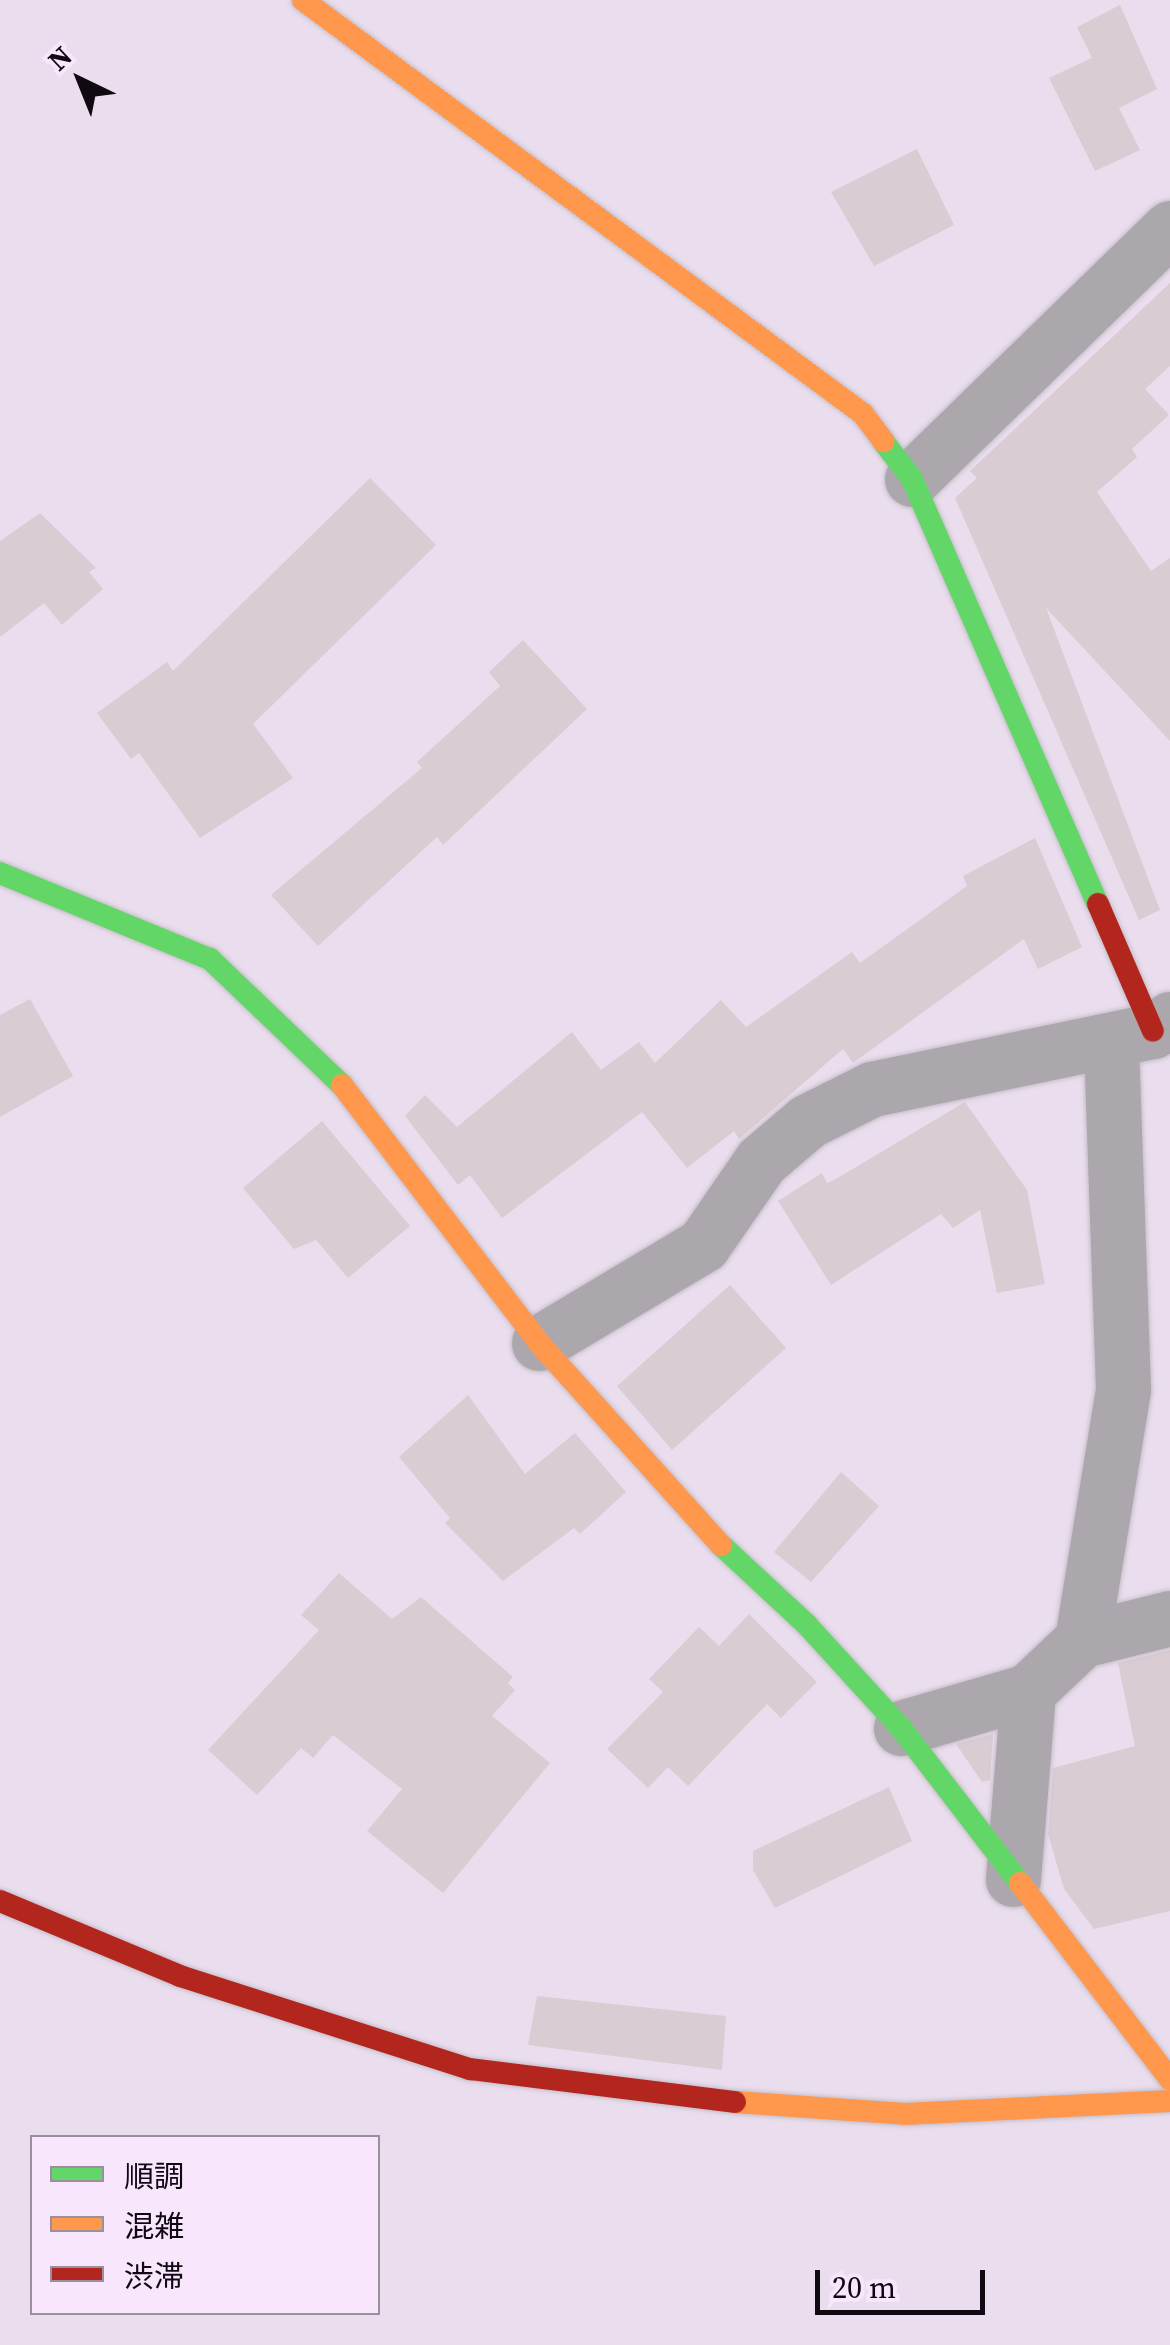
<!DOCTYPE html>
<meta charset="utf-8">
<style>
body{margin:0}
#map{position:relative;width:1170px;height:2345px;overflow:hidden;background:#eadeee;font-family:"Source Serif 4","Noto Sans JP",serif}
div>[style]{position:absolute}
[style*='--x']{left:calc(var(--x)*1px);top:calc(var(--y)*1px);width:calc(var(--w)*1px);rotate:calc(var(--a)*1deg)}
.building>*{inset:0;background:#d9ccd2}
.roads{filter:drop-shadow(0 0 2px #c6bec9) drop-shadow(0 0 2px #c6bec9)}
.street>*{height:55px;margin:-27.5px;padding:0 27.5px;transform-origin:27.5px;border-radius:27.5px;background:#aca7ad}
.fast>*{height:22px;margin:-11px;padding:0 11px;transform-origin:11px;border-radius:11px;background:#63d668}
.slow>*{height:22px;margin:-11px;padding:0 11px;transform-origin:11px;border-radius:11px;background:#ff974d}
.jam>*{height:22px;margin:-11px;padding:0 11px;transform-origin:11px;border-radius:11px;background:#b3261e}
span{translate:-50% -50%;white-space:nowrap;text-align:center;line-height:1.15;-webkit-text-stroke:8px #f8e6fd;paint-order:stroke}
.legend{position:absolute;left:30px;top:2135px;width:350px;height:180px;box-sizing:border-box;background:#f8e6fd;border:2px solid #9b8e9f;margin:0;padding:12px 18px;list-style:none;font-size:30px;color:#100912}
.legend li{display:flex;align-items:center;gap:20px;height:50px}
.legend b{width:50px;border:2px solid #9b8e9f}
.north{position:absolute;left:30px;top:30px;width:100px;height:100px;-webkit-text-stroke:8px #f8e6fd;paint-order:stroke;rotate:317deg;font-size:28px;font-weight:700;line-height:40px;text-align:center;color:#100912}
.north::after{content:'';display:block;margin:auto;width:35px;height:45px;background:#100912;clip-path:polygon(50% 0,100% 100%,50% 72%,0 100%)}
.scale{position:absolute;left:815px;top:2270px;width:170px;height:45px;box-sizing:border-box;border:5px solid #100912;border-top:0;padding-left:12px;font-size:30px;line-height:35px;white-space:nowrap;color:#100912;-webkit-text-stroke:8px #f8e6fd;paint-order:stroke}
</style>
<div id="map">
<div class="building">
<i style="clip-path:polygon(1120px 5px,1157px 89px,1119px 108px,1140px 150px,1095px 171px,1049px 78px,1092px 58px,1077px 27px)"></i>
<i style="clip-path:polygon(917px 149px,954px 225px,874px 266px,831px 192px)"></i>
<i style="clip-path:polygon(1170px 283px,1170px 366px,1145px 389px,1169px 415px,1132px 449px,1137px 457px,1097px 492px,1151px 571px,1170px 558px,1170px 741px,1046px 608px,1160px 910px,1139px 920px,955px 498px,977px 478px,970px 471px)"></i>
<i style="clip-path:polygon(370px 478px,436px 545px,253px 724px,293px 778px,200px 838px,139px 753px,131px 759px,97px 713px,167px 662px,173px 671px)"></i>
<i style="clip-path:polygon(40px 513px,96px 568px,89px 572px,103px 589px,62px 625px,44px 603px,0 637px,0 541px)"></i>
<i style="clip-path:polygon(523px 640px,587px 709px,443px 845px,437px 837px,318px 946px,271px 895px,422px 768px,417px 762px,500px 686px,489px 672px)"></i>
<i style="clip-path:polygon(1035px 838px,1082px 947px,1038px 969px,1024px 939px,853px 1063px,843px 1049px,739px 1139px,734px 1131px,687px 1168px,642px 1112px,502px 1218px,470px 1175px,458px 1185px,405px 1116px,425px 1095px,457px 1127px,572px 1032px,601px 1070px,639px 1042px,655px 1063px,721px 1000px,746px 1027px,852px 952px,860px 963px,967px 886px,963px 876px)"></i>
<i style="clip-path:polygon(30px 999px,73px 1076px,0 1117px,0 1015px)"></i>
<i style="clip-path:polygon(965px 1102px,1027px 1190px,1045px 1284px,997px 1293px,980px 1210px,953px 1228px,941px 1214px,831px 1285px,778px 1201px,822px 1173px,827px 1183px,836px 1179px)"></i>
<i style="clip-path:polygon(322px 1121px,410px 1226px,348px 1278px,316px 1240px,294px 1249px,243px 1188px)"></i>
<i style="clip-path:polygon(730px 1285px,786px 1348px,672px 1450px,617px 1386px)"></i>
<i style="clip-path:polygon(468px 1395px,525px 1474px,575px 1433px,626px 1492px,580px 1534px,574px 1528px,503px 1581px,445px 1523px,450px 1518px,399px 1457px)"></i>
<i style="clip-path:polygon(841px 1472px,879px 1506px,811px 1582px,774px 1552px)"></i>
<i style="clip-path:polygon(339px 1573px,392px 1619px,421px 1597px,513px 1677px,508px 1683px,515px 1690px,492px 1716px,550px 1763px,443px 1893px,367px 1831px,402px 1789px,333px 1735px,313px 1758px,301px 1748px,257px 1795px,208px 1750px,319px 1630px,301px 1615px)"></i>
<i style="clip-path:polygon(749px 1614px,817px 1682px,781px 1718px,767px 1704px,688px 1786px,668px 1767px,648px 1788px,607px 1749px,663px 1692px,649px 1679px,699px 1627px,719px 1646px)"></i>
<i style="clip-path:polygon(1170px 1650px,1170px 1911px,1094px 1929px,1064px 1889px,1048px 1834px,1053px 1768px,1135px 1746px,1118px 1663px)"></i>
<i style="clip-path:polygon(993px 1734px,990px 1780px,982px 1782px,956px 1744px)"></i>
<i style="clip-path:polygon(889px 1787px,912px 1841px,775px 1908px,753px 1870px,753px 1851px)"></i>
<i style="clip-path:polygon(537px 1996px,726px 2016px,722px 2070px,528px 2045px)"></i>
</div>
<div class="roads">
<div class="street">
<i style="--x:912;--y:479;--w:360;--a:-44.2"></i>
<i style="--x:539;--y:1343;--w:191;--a:-30.9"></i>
<i style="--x:703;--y:1245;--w:102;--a:-55.4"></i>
<i style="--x:761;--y:1161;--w:62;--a:-40.4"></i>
<i style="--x:808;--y:1121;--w:72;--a:-26.6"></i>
<i style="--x:872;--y:1089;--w:287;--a:-11.7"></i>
<i style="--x:1153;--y:1031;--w:21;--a:-35"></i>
<i style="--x:1082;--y:1640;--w:254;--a:-80.7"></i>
<i style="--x:1123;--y:1389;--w:349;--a:-92"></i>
<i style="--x:901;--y:1728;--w:132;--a:-16.2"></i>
<i style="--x:1028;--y:1691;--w:74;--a:-43.4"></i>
<i style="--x:1082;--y:1640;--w:91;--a:-14"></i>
<i style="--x:1013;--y:1879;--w:189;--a:-85.4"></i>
</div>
<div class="fast">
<i style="--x:883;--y:441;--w:48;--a:52.7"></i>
<i style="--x:912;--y:479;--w:464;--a:66.4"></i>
<i style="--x:0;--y:873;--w:227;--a:22.3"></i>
<i style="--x:210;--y:959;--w:182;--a:43.7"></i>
<i style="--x:721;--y:1545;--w:117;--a:42.9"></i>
<i style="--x:807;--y:1625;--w:139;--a:47.6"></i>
<i style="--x:901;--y:1728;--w:195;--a:52.5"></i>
</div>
<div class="slow">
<i style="--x:303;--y:0;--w:696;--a:36.47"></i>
<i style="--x:863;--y:414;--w:34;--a:53"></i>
<i style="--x:342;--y:1085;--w:325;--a:52.6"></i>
<i style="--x:539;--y:1343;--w:272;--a:48"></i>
<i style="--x:1020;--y:1883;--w:247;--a:52.6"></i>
<i style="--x:735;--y:2102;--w:170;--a:4"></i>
<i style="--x:905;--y:2114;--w:265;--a:-2.8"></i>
</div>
<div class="jam">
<i style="--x:1098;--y:904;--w:138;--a:66.6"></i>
<i style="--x:0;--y:1901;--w:195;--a:22.6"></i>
<i style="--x:180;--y:1976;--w:305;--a:17.8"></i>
<i style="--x:470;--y:2069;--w:267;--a:7.1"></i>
</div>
</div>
<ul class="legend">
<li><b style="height:12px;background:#63d668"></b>順調</li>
<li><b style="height:12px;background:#ff974d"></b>混雑</li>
<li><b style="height:12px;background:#b3261e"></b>渋滞</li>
</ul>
<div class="north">N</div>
<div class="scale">20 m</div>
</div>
